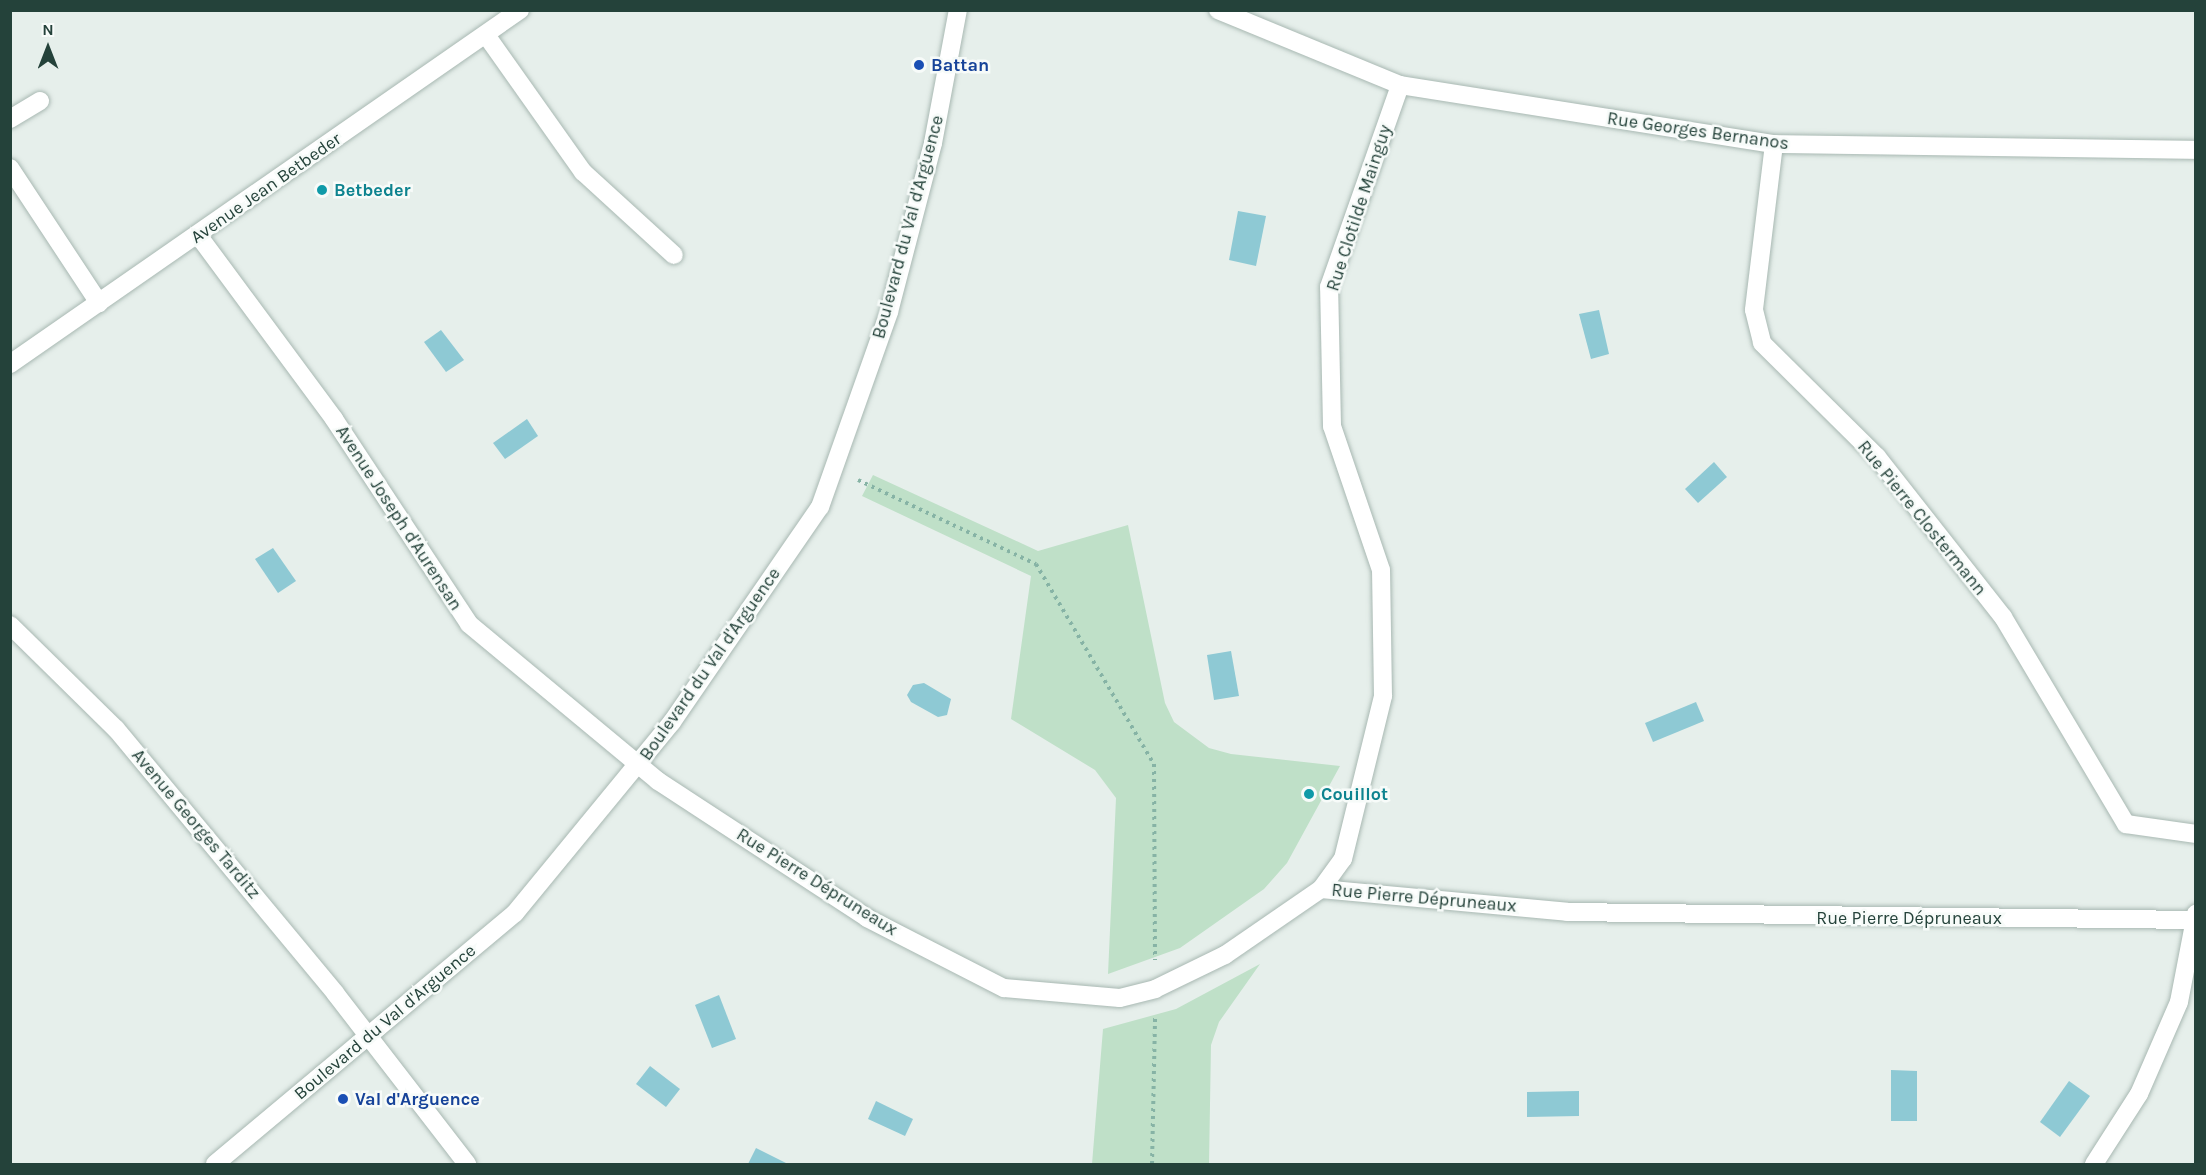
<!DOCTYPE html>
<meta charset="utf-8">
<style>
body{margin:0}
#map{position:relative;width:2206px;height:1175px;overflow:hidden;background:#e6efeb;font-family:Karla,sans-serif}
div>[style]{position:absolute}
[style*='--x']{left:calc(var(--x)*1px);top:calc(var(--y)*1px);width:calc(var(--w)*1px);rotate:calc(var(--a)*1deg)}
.green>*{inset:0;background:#bfe0c8}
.water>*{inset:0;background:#8ec9d4}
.path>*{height:4px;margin-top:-2px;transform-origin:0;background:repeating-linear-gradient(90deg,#86b3a5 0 3px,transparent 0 7.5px)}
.roads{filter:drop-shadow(0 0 2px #a8b8b2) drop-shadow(0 0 2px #a8b8b2)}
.minor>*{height:18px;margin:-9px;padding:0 9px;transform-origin:9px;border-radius:9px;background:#fff}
.dots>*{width:16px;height:16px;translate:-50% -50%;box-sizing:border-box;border:3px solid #f7fbf9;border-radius:50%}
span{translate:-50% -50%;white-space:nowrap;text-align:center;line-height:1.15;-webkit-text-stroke:5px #f7fbf9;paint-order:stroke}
.transit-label{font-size:18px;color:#164399;font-weight:700}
.left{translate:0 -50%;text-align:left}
.street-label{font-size:18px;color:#24423a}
.culture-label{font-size:18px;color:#0d838f;font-weight:700}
.frame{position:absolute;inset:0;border:12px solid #24423a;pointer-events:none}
.north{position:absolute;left:18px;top:18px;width:60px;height:60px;-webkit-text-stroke:4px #f7fbf9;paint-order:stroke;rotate:0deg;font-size:16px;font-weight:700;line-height:24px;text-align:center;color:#24423a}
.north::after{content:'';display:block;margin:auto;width:21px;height:27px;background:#24423a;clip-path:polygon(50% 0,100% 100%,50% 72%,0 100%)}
</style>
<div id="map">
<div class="green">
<i style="clip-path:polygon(873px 475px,1038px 551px,1128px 525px,1165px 703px,1174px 722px,1209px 748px,1231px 754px,1340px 766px,1287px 863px,1264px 889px,1180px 948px,1108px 974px,1116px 798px,1095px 770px,1011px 719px,1031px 576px,862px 496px)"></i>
<i style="clip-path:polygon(1260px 964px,1219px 1022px,1211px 1045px,1209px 1164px,1092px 1164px,1103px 1029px,1176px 1009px)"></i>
</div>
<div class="water">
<i style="clip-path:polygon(1238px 211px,1266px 216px,1256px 266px,1229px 260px)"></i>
<i style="clip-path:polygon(1599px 310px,1609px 354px,1591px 359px,1579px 314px)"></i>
<i style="clip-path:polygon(441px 330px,464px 360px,446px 372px,424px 342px)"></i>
<i style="clip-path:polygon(527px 419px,538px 436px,505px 459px,493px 443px)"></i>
<i style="clip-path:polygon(1714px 462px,1727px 477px,1698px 503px,1685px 489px)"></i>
<i style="clip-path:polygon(273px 548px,296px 581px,278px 593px,255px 559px)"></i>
<i style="clip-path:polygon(1231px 651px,1239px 696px,1214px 700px,1207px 655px)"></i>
<i style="clip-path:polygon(924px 683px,951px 699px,947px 715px,938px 717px,911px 702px,907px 695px,913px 685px)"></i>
<i style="clip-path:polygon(1696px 702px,1704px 721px,1653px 742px,1645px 723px)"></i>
<i style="clip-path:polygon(719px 995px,736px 1039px,712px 1048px,695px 1005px)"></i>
<i style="clip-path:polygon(650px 1066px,680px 1089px,666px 1107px,636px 1084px)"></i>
<i style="clip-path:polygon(1891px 1070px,1917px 1071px,1917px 1121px,1891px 1121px)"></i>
<i style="clip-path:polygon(2069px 1081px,2090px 1096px,2060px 1137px,2040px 1122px)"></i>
<i style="clip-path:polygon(1579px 1091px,1579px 1116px,1527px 1117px,1527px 1092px)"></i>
<i style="clip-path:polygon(876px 1101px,913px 1119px,905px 1136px,868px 1119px)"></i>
<i style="clip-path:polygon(756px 1148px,788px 1164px,748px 1164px)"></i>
</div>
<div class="path">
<i style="--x:858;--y:480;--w:197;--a:25.3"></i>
<i style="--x:1036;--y:564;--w:232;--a:59.5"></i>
<i style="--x:1154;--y:764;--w:196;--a:89.7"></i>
<i style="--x:1152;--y:1164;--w:149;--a:-88.8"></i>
</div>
<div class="roads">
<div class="minor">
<i style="--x:1218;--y:10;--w:197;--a:22.4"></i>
<i style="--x:1400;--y:85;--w:379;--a:9"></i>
<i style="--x:1774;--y:144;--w:422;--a:0.8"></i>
<i style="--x:486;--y:35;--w:168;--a:54.7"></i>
<i style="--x:583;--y:172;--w:123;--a:42.4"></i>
<i style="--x:10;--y:119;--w:35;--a:-31"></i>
<i style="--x:1774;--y:144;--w:167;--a:96.9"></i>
<i style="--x:1754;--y:310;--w:34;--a:76"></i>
<i style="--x:1762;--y:343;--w:162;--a:44.7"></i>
<i style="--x:1877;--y:457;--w:204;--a:51.8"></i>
<i style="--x:2003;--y:617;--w:241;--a:59.3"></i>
<i style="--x:2126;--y:824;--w:71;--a:8.1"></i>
<i style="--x:10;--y:168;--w:162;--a:56.6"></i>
<i style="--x:198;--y:235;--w:229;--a:53.5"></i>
<i style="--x:334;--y:419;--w:245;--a:56.6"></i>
<i style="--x:469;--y:624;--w:246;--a:39.7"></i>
<i style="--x:658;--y:781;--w:250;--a:33.2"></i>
<i style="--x:867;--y:918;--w:154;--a:27.1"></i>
<i style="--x:1004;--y:988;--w:116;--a:4.9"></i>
<i style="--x:1120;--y:998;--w:36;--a:-14"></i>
<i style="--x:1155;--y:989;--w:78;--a:-25.9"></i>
<i style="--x:1225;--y:955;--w:116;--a:-34.5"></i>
<i style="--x:1321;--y:889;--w:247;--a:5.3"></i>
<i style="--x:1567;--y:912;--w:627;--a:0.73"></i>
<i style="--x:10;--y:364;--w:621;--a:-34.77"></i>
<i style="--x:10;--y:625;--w:148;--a:44.5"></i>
<i style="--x:116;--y:729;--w:343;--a:50.3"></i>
<i style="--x:335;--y:993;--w:216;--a:52.3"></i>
<i style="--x:1321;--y:889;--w:37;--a:-54"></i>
<i style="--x:1343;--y:859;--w:168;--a:-76.2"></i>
<i style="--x:1383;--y:696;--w:126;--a:-90.9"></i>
<i style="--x:1381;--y:570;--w:152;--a:-108.8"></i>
<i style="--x:1332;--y:426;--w:139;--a:-91.2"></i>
<i style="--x:1329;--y:287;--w:214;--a:-70.6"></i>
<i style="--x:215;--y:1164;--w:391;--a:-39.9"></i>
<i style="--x:515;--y:913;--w:247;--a:-50.6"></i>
<i style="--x:672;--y:722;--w:261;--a:-55.5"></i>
<i style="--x:820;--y:507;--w:207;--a:-70.5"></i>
<i style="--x:889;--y:312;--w:175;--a:-75.4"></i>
<i style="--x:933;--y:143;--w:135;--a:-79.4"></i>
<i style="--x:2094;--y:1164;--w:83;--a:-57.3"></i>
<i style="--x:2139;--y:1094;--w:100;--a:-66.5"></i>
<i style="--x:2179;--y:1002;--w:90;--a:-79.1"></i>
</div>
</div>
<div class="dots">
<i style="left:919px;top:65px;background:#1a4fb4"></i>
<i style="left:322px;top:190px;background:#0f9aa8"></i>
<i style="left:1309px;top:794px;background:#0f9aa8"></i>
<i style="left:343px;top:1099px;background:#1a4fb4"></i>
</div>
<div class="transit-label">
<span class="left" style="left:931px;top:65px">Battan</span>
<span class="left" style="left:355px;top:1099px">Val d'Arguence</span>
</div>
<div class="street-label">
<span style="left:1698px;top:131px;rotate:8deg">Rue Georges Bernanos</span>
<span style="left:266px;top:188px;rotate:-35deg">Avenue Jean Betbeder</span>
<span style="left:1359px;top:208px;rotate:-72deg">Rue Clotilde Mainguy</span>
<span style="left:908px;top:227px;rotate:-75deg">Boulevard du Val d'Arguence</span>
<span style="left:399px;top:518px;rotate:57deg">Avenue Joseph d'Aurensan</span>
<span style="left:1922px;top:518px;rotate:51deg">Rue Pierre Clostermann</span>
<span style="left:710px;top:664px;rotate:-55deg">Boulevard du Val d'Arguence</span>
<span style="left:196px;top:824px;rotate:50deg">Avenue Georges Tarditz</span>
<span style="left:817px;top:882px;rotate:32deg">Rue Pierre Dépruneaux</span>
<span style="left:1424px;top:898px;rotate:5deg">Rue Pierre Dépruneaux</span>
<span style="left:1909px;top:918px">Rue Pierre Dépruneaux</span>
<span style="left:385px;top:1022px;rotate:-40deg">Boulevard du Val d'Arguence</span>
</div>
<div class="culture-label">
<span class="left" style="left:334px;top:190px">Betbeder</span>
<span class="left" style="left:1321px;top:794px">Couillot</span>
</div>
<div class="frame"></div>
<div class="north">N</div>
</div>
